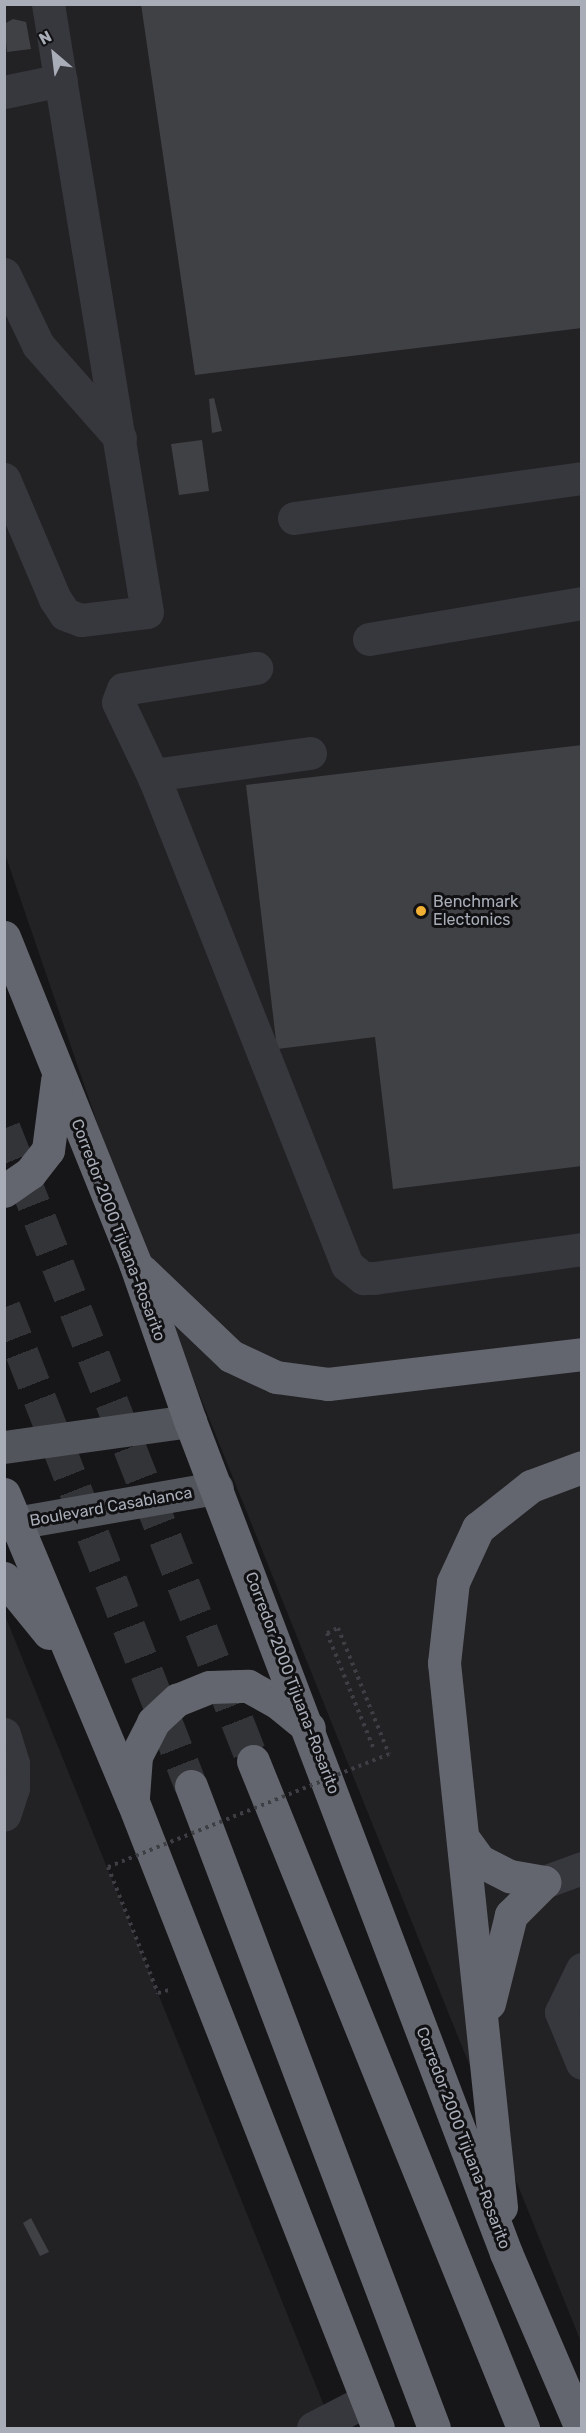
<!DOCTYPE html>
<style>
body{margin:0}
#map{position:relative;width:586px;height:2433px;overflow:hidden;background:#161618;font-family:Rubik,sans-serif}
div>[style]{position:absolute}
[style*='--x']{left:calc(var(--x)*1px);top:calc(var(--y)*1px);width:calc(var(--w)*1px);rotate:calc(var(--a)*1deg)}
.built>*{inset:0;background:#222225}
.building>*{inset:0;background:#404145}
.highway-tunnel>*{height:33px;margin-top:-16.5px;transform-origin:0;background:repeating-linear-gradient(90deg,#333438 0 33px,transparent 0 49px)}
.path>*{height:4px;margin-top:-2px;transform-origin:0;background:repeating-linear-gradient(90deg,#3d3f44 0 3px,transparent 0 7.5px)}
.minor>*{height:33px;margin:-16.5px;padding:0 16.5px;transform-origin:16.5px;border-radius:16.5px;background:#37383d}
.major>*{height:33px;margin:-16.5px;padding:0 16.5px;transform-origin:16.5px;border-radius:16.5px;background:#53555c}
.highway>*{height:33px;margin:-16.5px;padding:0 16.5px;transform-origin:16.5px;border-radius:16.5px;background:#63666e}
.path-bridge>*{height:4px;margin-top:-2px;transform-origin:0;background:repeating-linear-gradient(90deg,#3d3f44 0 3px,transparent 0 7.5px)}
.dots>*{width:16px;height:16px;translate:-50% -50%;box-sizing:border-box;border:3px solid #111113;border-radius:50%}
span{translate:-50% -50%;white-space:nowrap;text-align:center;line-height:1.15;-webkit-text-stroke:6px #111113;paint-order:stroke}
.poi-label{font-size:16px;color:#a8adb8}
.left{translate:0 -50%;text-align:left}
.street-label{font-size:16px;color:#a8adb8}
.frame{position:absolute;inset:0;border:6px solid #a8adb8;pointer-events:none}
.north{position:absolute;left:24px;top:24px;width:60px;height:60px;-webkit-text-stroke:4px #111113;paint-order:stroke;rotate:332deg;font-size:16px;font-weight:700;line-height:24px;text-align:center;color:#a8adb8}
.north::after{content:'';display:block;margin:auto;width:21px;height:27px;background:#a8adb8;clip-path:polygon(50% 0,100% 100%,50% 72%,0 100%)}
</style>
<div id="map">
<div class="built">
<i style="clip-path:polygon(4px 5px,581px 5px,581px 2342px,138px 1242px,5px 854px)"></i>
<i style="clip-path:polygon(4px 1613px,210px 2122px,333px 2428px,5px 2428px)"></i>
</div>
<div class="building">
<i style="clip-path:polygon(141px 4px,582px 4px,582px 328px,195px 375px)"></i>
<i style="clip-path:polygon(13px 19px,26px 22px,31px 49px,7px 52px,4px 24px)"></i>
<i style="clip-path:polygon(214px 398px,222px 431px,212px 433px,209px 399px)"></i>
<i style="clip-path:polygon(202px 440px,209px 491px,179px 495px,171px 444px)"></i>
<i style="clip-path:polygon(582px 745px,582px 1166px,393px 1189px,375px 1037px,277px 1049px,246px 785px)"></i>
<i style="clip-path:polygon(31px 2218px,49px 2252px,40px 2256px,23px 2223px)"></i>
</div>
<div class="highway-tunnel">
<i style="--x:4;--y:1128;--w:680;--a:68.53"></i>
<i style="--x:4;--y:1307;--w:514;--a:68.67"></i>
</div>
<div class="path">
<i style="--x:373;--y:1747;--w:123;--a:-112"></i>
<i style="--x:327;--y:1633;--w:12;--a:-24"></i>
<i style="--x:338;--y:1628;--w:136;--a:68"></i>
<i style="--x:108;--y:1867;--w:136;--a:68.4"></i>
<i style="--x:158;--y:1993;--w:11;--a:-15"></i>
</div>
<div class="minor">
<i style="--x:4;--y:92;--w:58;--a:-11.9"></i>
<i style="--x:4;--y:274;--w:79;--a:64.4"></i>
<i style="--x:38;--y:345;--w:124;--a:48.6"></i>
<i style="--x:4;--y:479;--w:130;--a:67"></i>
<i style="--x:55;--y:599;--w:18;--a:56"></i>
<i style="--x:65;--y:614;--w:17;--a:21"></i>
<i style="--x:81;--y:620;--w:66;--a:-6.9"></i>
<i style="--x:147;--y:612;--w:616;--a:-99.25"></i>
<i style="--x:294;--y:518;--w:291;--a:-7.9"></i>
<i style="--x:369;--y:639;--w:216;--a:-9.6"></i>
<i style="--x:310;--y:753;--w:151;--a:172"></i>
<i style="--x:160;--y:774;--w:8;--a:130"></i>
<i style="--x:155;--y:780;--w:522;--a:68.4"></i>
<i style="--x:347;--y:1265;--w:21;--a:39"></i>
<i style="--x:363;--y:1278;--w:11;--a:0"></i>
<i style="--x:374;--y:1278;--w:210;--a:-7.9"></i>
<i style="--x:155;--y:780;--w:86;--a:-115.4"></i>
<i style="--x:118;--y:702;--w:14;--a:-69"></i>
<i style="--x:123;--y:689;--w:135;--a:-9"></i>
<i style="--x:4;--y:1734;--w:30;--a:73"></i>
<i style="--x:13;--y:1763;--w:25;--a:90"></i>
<i style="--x:13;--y:1788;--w:28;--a:108"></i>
<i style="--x:544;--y:1882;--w:40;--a:-20.2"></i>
<i style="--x:582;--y:1969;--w:48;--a:116"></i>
<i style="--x:561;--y:2012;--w:55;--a:67.6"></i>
<i style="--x:313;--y:2428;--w:61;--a:-27.4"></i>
</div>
<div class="major">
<i style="--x:4;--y:1447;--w:188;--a:-8"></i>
<i style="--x:4;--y:1525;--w:216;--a:-9.9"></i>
</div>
<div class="highway">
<i style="--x:4;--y:937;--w:351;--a:68.1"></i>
<i style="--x:135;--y:1263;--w:167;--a:70.8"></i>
<i style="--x:190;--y:1421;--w:890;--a:69.2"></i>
<i style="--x:506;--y:2253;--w:190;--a:66.8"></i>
<i style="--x:4;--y:1191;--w:32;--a:-35"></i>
<i style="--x:30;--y:1173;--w:29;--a:-52"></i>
<i style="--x:48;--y:1150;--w:70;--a:-82.6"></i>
<i style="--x:142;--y:1271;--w:123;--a:43.7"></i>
<i style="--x:231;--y:1356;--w:50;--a:25"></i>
<i style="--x:276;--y:1377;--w:52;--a:7.7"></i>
<i style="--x:328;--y:1384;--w:256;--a:-6.7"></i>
<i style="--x:4;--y:1494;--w:334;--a:67.3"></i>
<i style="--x:133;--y:1802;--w:672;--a:68.63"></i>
<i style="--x:4;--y:1578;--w:71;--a:50.7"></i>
<i style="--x:253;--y:1761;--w:720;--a:67.96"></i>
<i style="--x:191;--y:1786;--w:686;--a:69.27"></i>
<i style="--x:133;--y:1797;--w:41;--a:-85.8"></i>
<i style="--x:136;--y:1756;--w:38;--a:-63"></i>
<i style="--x:153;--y:1722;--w:33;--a:-43"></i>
<i style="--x:177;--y:1700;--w:35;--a:-22"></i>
<i style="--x:210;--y:1687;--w:38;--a:-2"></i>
<i style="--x:248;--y:1686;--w:33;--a:29"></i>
<i style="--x:277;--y:1702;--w:41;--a:39.1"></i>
<i style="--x:463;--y:1838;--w:29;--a:54"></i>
<i style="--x:480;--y:1861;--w:34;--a:27"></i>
<i style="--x:510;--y:1876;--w:35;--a:10"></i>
<i style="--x:544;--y:1882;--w:47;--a:135"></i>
<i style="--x:511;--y:1915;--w:91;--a:104"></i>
<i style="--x:501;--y:2207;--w:547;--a:-95.98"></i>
<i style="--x:444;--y:1663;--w:81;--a:-83.7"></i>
<i style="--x:453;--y:1582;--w:60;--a:-65.2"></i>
<i style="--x:478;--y:1528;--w:68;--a:-38.4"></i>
<i style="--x:531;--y:1486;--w:54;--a:-20.4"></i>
</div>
<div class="path-bridge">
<i style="--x:108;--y:1867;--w:303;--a:-21.9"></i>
</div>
<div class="dots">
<i style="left:421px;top:911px;background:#f2b134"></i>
</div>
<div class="poi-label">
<span class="left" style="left:433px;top:911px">Benchmark<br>Electonics</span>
</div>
<div class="street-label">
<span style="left:118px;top:1230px;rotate:69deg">Corredor 2000 Tijuana-Rosarito</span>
<span style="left:111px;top:1507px;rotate:-10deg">Boulevard Casablanca</span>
<span style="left:292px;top:1683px;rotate:69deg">Corredor 2000 Tijuana-Rosarito</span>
<span style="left:463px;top:2138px;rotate:69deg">Corredor 2000 Tijuana-Rosarito</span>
</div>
<div class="frame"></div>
<div class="north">N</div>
</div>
